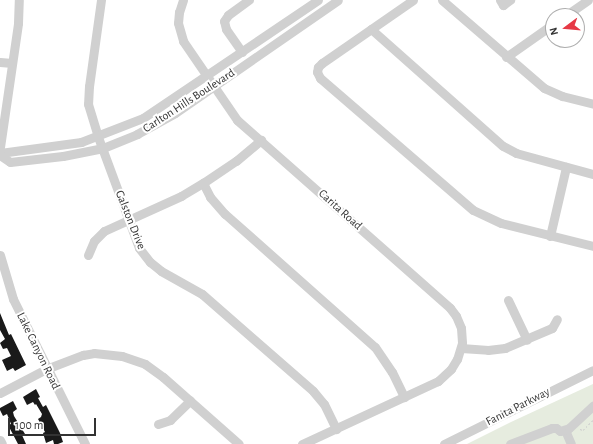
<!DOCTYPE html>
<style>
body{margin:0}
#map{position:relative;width:593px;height:444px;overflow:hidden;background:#fff;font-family:"Alegreya Sans",sans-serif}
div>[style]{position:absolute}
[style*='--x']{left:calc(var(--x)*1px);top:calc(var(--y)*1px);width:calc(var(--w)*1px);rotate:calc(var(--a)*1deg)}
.green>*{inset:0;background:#e6ecdf}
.building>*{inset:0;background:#1a1a1a}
.path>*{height:1px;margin-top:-0.5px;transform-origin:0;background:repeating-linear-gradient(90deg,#cdcdcd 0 2px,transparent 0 4px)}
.minor>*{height:9px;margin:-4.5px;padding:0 4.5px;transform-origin:4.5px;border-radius:4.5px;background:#d0d0d0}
span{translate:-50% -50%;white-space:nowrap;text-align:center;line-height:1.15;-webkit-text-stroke:4px #fff;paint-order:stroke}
.street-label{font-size:12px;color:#333}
.north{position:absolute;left:545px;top:8px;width:40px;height:40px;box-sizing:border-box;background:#fff;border:1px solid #adadad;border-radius:50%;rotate:254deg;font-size:11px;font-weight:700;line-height:16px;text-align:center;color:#333}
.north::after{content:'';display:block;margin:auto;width:14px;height:18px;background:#e63946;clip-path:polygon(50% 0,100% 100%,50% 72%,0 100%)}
.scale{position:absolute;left:8px;top:418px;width:88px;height:18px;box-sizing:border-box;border:2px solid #333;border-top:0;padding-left:5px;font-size:12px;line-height:14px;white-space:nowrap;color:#333;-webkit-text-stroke:3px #fff;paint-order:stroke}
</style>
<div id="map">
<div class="green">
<i style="clip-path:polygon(593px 384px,593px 444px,467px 444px,511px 422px)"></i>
</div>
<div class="building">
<i style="clip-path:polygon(0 313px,9px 335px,11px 334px,26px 365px,15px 371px,13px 368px,7px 371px,2px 360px,11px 356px,7px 348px,3px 349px,0 343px,5px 339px,0 330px)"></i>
<i style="clip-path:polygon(36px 389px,40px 397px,38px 398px,43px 407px,46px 405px,60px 433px,63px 442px,58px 444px,54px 444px,53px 440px,46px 443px,43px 433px,45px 432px,38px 419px,41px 417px,42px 414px,36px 404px,35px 405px,33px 402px,27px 405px,23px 397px)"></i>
<i style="clip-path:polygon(13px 401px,17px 409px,13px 412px,14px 416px,25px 434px,22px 435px,26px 444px,18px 444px,8px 425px,11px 424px,7px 414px,3px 416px,0 410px,0 408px)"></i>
</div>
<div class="path">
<i style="--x:580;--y:429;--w:3;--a:18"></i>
<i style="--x:583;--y:430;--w:14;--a:-45"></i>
</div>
<div class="minor">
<i style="--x:101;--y:0;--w:87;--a:97.9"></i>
<i style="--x:89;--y:86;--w:18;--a:93"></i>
<i style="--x:88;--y:104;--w:34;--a:73"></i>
<i style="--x:98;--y:137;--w:118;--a:69.7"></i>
<i style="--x:139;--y:248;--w:18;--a:52"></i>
<i style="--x:150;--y:262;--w:14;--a:39"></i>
<i style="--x:161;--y:271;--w:47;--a:29.3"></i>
<i style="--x:202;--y:294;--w:147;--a:41.1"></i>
<i style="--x:313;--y:391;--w:17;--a:50"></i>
<i style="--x:324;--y:404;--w:28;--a:64"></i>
<i style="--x:183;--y:0;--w:13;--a:108"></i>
<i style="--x:179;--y:12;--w:11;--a:95"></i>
<i style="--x:178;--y:23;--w:19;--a:74"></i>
<i style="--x:183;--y:41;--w:96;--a:55.6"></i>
<i style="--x:237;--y:120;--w:284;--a:41.4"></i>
<i style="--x:450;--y:308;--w:10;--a:53"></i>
<i style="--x:456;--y:316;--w:13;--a:67"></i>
<i style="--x:461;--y:328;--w:15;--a:86"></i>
<i style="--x:462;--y:343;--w:17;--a:107"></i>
<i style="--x:457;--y:359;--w:12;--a:121"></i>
<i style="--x:451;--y:369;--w:18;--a:137"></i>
<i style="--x:438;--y:381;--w:150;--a:155.1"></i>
<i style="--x:413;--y:0;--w:111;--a:145.3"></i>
<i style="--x:322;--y:63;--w:6;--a:135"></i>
<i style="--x:318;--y:67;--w:5;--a:101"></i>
<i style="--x:317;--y:72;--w:7;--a:63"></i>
<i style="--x:320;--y:78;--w:202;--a:40.8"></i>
<i style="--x:473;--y:210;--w:31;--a:25"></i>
<i style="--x:501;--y:223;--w:95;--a:14"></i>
<i style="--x:442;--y:0;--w:135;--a:40.8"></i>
<i style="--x:544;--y:88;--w:20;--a:24"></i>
<i style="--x:562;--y:96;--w:32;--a:14"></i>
<i style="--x:500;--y:0;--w:6;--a:59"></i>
<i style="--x:503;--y:5;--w:9;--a:-36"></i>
<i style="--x:565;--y:16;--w:28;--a:-35"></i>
<i style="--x:371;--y:29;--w:176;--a:41.6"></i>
<i style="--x:503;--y:146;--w:15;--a:28"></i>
<i style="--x:516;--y:153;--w:80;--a:15.3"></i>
<i style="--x:242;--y:52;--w:28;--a:-125"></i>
<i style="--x:226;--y:29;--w:8;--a:-104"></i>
<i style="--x:224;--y:21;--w:7;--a:-56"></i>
<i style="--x:228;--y:15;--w:26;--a:-36"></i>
<i style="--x:506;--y:57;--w:57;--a:-35.1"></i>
<i style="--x:0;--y:62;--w:12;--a:5"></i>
<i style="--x:0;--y:147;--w:125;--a:-81.7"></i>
<i style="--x:18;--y:23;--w:23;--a:-88"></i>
<i style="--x:0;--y:153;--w:82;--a:-7.7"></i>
<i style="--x:81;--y:142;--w:66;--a:-21.2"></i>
<i style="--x:143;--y:118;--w:211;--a:-34"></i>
<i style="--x:0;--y:155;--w:12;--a:35"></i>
<i style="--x:10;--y:162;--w:53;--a:-6.5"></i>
<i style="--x:63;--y:156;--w:41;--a:-11.3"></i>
<i style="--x:103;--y:148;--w:37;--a:-22"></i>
<i style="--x:137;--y:134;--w:43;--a:-28.9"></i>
<i style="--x:175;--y:113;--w:198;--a:-34.7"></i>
<i style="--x:203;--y:183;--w:16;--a:63"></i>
<i style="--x:210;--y:197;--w:23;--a:49"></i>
<i style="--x:225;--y:214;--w:200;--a:41.6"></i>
<i style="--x:375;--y:347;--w:30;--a:56"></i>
<i style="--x:392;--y:372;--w:28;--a:64"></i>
<i style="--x:550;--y:236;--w:71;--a:-76.9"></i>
<i style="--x:0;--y:255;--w:46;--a:73.5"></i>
<i style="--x:13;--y:299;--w:162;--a:63.6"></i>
<i style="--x:88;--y:255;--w:15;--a:-67"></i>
<i style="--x:94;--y:241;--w:14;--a:-45"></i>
<i style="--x:104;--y:231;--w:85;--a:-24.4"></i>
<i style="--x:181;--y:196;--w:26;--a:-31"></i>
<i style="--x:203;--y:183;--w:40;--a:-34"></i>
<i style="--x:236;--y:161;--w:33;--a:-40"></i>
<i style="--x:508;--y:300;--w:44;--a:64.6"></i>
<i style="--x:461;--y:348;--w:27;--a:4"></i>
<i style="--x:488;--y:350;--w:17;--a:-7"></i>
<i style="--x:505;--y:348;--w:51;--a:-23.1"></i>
<i style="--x:552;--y:328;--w:10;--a:-61"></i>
<i style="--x:0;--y:393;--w:52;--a:-27.6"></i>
<i style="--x:46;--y:369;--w:40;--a:-21"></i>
<i style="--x:83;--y:355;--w:11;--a:-10"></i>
<i style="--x:94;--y:353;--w:28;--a:6"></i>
<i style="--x:122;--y:356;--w:24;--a:19"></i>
<i style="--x:145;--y:364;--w:22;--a:36"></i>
<i style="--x:163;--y:377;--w:101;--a:41.4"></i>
<i style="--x:158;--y:424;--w:13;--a:-18"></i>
<i style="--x:170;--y:420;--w:28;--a:-44"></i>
<i style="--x:565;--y:430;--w:15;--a:67"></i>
<i style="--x:0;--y:440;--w:4;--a:63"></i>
<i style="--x:444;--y:444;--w:166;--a:-26.4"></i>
<i style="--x:510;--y:444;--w:45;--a:-20.9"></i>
<i style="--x:552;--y:428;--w:4;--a:0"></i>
<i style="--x:556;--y:428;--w:5;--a:37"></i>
<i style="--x:560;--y:431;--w:9;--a:-18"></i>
<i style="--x:569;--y:428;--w:33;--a:-43"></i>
</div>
<div class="street-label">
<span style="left:189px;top:101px;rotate:-33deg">Carlton Hills Boulevard</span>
<span style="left:340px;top:210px;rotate:42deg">Carita Road</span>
<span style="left:130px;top:220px;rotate:68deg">Galston Drive</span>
<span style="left:38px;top:351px;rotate:64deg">Lake Canyon Road</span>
<span style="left:518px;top:407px;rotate:-27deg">Fanita Parkway</span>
</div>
<div class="north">N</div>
<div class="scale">100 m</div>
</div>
